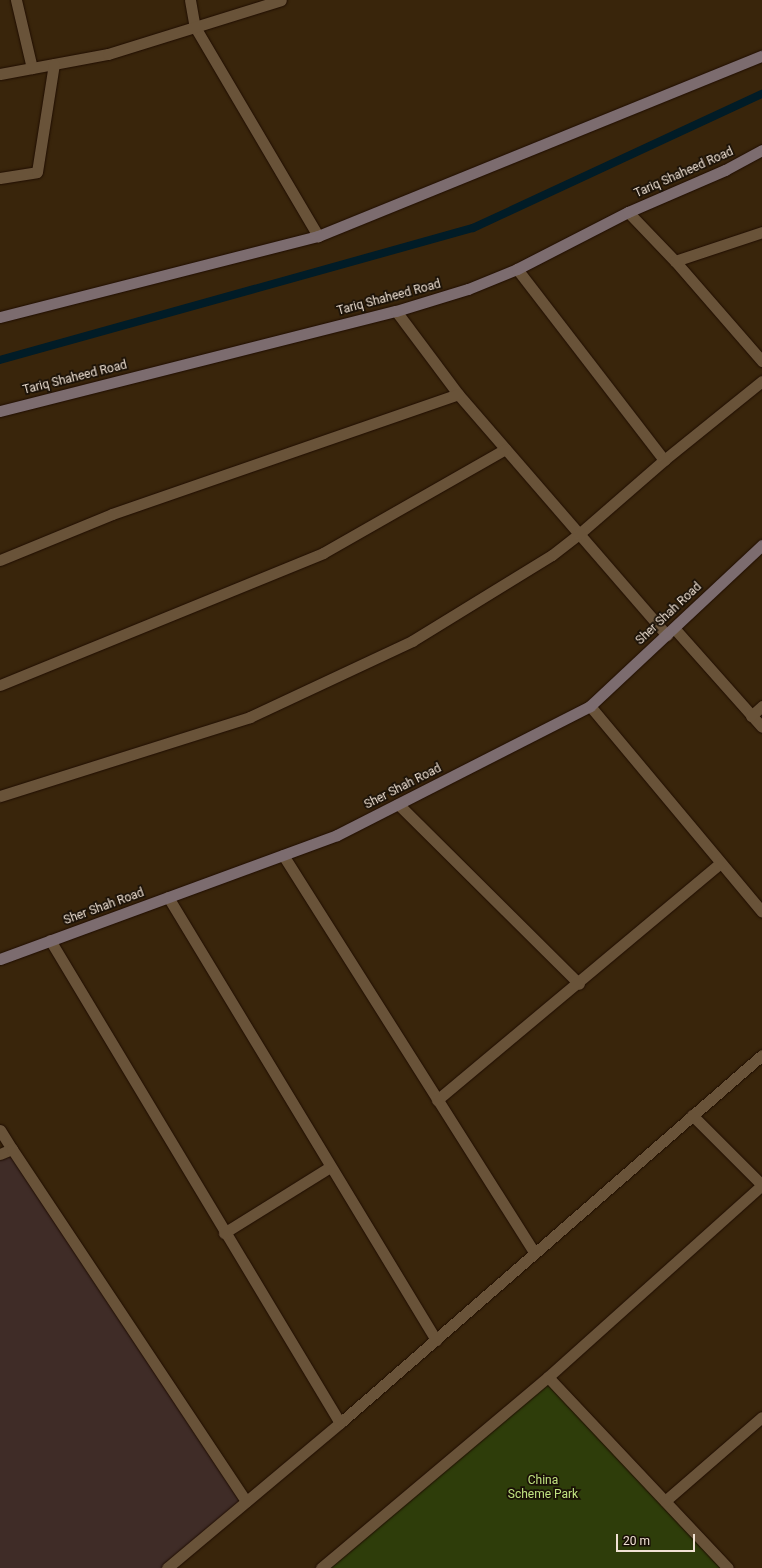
<!DOCTYPE html>
<style>
body{margin:0}
#map{position:relative;width:762px;height:1568px;overflow:hidden;background:#39250b;font-family:Roboto,sans-serif}
div>[style]{position:absolute}
[style*='--x']{left:calc(var(--x)*1px);top:calc(var(--y)*1px);width:calc(var(--w)*1px);rotate:calc(var(--a)*1deg)}
.education>*{inset:0;background:#3f2c27}
.green>*{inset:0;background:#2e3d0a}
.stream>*{height:8px;margin:-4px;padding:0 4px;transform-origin:4px;border-radius:4px;background:#011c27}
.roads{filter:drop-shadow(0 0 1px #1f0d00) drop-shadow(0 0 1px #1f0d00)}
.minor>*{height:11px;margin:-5.5px;padding:0 5.5px;transform-origin:5.5px;border-radius:5.5px;background:#695339}
.secondary>*{height:11px;margin:-5.5px;padding:0 5.5px;transform-origin:5.5px;border-radius:5.5px;background:#7c6c6f}
span{translate:-50% -50%;white-space:nowrap;text-align:center;line-height:1.15;-webkit-text-stroke:3.5px #191006;paint-order:stroke}
.street-label{font-size:12px;color:#f0e2d4}
.park-label{font-size:12px;color:#c0e281}
.scale{position:absolute;left:616px;top:1534px;width:79px;height:18px;box-sizing:border-box;border:2px solid #f0e2d4;border-top:0;padding-left:5px;font-size:12px;line-height:14px;white-space:nowrap;color:#f0e2d4;-webkit-text-stroke:3px #191006;paint-order:stroke}
</style>
<div id="map">
<div class="education">
<i style="clip-path:polygon(12px 1149px,249px 1503px,173px 1568px,0 1568px,0 1154px)"></i>
</div>
<div class="green">
<i style="clip-path:polygon(548px 1377px,727px 1568px,327px 1568px)"></i>
</div>
<div class="stream">
<i style="--x:0;--y:360;--w:491;--a:-15.6"></i>
<i style="--x:473;--y:228;--w:319;--a:-24.9"></i>
</div>
<div class="roads">
<div class="minor">
<i style="--x:16;--y:0;--w:70;--a:76.8"></i>
<i style="--x:190;--y:0;--w:27;--a:80"></i>
<i style="--x:195;--y:27;--w:243;--a:59.5"></i>
<i style="--x:0;--y:74;--w:110;--a:-10.5"></i>
<i style="--x:108;--y:54;--w:181;--a:-17.3"></i>
<i style="--x:0;--y:178;--w:37;--a:-9"></i>
<i style="--x:37;--y:172;--w:109;--a:-81.1"></i>
<i style="--x:628;--y:212;--w:68;--a:46.2"></i>
<i style="--x:675;--y:261;--w:92;--a:-18.4"></i>
<i style="--x:675;--y:261;--w:133;--a:49"></i>
<i style="--x:517;--y:269;--w:241;--a:52.4"></i>
<i style="--x:396;--y:311;--w:104;--a:53.2"></i>
<i style="--x:458;--y:394;--w:319;--a:49.1"></i>
<i style="--x:0;--y:560;--w:121;--a:-22.3"></i>
<i style="--x:112;--y:514;--w:366;--a:-19.1"></i>
<i style="--x:674;--y:628;--w:132;--a:48.4"></i>
<i style="--x:0;--y:685;--w:349;--a:-22.2"></i>
<i style="--x:323;--y:553;--w:210;--a:-29.7"></i>
<i style="--x:590;--y:706;--w:268;--a:50.1"></i>
<i style="--x:751;--y:716;--w:15;--a:-42"></i>
<i style="--x:0;--y:796;--w:262;--a:-17.5"></i>
<i style="--x:250;--y:717;--w:179;--a:-25.1"></i>
<i style="--x:412;--y:641;--w:164;--a:-31.6"></i>
<i style="--x:552;--y:555;--w:34;--a:-38"></i>
<i style="--x:579;--y:534;--w:113;--a:-41"></i>
<i style="--x:664;--y:460;--w:126;--a:-38.9"></i>
<i style="--x:398;--y:804;--w:255;--a:44.8"></i>
<i style="--x:283;--y:855;--w:471;--a:57.7"></i>
<i style="--x:168;--y:897;--w:518;--a:58.83"></i>
<i style="--x:50;--y:940;--w:563;--a:59.02"></i>
<i style="--x:437;--y:1100;--w:369;--a:-39.9"></i>
<i style="--x:692;--y:1115;--w:99;--a:45"></i>
<i style="--x:0;--y:1130;--w:22;--a:58"></i>
<i style="--x:0;--y:1154;--w:13;--a:-23"></i>
<i style="--x:12;--y:1149;--w:423;--a:56.4"></i>
<i style="--x:224;--y:1233;--w:125;--a:-31.9"></i>
<i style="--x:548;--y:1377;--w:262;--a:46.7"></i>
<i style="--x:665;--y:1501;--w:128;--a:-40.9"></i>
<i style="--x:167;--y:1568;--w:226;--a:-40"></i>
<i style="--x:340;--y:1423;--w:560;--a:-41.09"></i>
<i style="--x:321;--y:1568;--w:297;--a:-40.1"></i>
<i style="--x:548;--y:1377;--w:288;--a:-41.9"></i>
</div>
<div class="secondary">
<i style="--x:0;--y:317;--w:328;--a:-14.3"></i>
<i style="--x:318;--y:236;--w:479;--a:-22.1"></i>
<i style="--x:0;--y:411;--w:408;--a:-14.2"></i>
<i style="--x:396;--y:311;--w:75;--a:-17"></i>
<i style="--x:468;--y:289;--w:53;--a:-22.2"></i>
<i style="--x:517;--y:269;--w:125;--a:-27.2"></i>
<i style="--x:628;--y:212;--w:106;--a:-23.4"></i>
<i style="--x:725;--y:170;--w:42;--a:-28.4"></i>
<i style="--x:0;--y:959;--w:359;--a:-20.2"></i>
<i style="--x:337;--y:835;--w:284;--a:-27"></i>
<i style="--x:590;--y:706;--w:236;--a:-43.1"></i>
</div>
</div>
<div class="street-label">
<span style="left:684px;top:173px;rotate:-24deg">Tariq Shaheed Road</span>
<span style="left:389px;top:298px;rotate:-15deg">Tariq Shaheed Road</span>
<span style="left:75px;top:378px;rotate:-14deg">Tariq Shaheed Road</span>
<span style="left:669px;top:614px;rotate:-43deg">Sher Shah Road</span>
<span style="left:403px;top:787px;rotate:-27deg">Sher Shah Road</span>
<span style="left:104px;top:907px;rotate:-20deg">Sher Shah Road</span>
</div>
<div class="park-label">
<span style="left:543px;top:1488px">China<br>Scheme Park</span>
</div>
<div class="scale">20 m</div>
</div>
